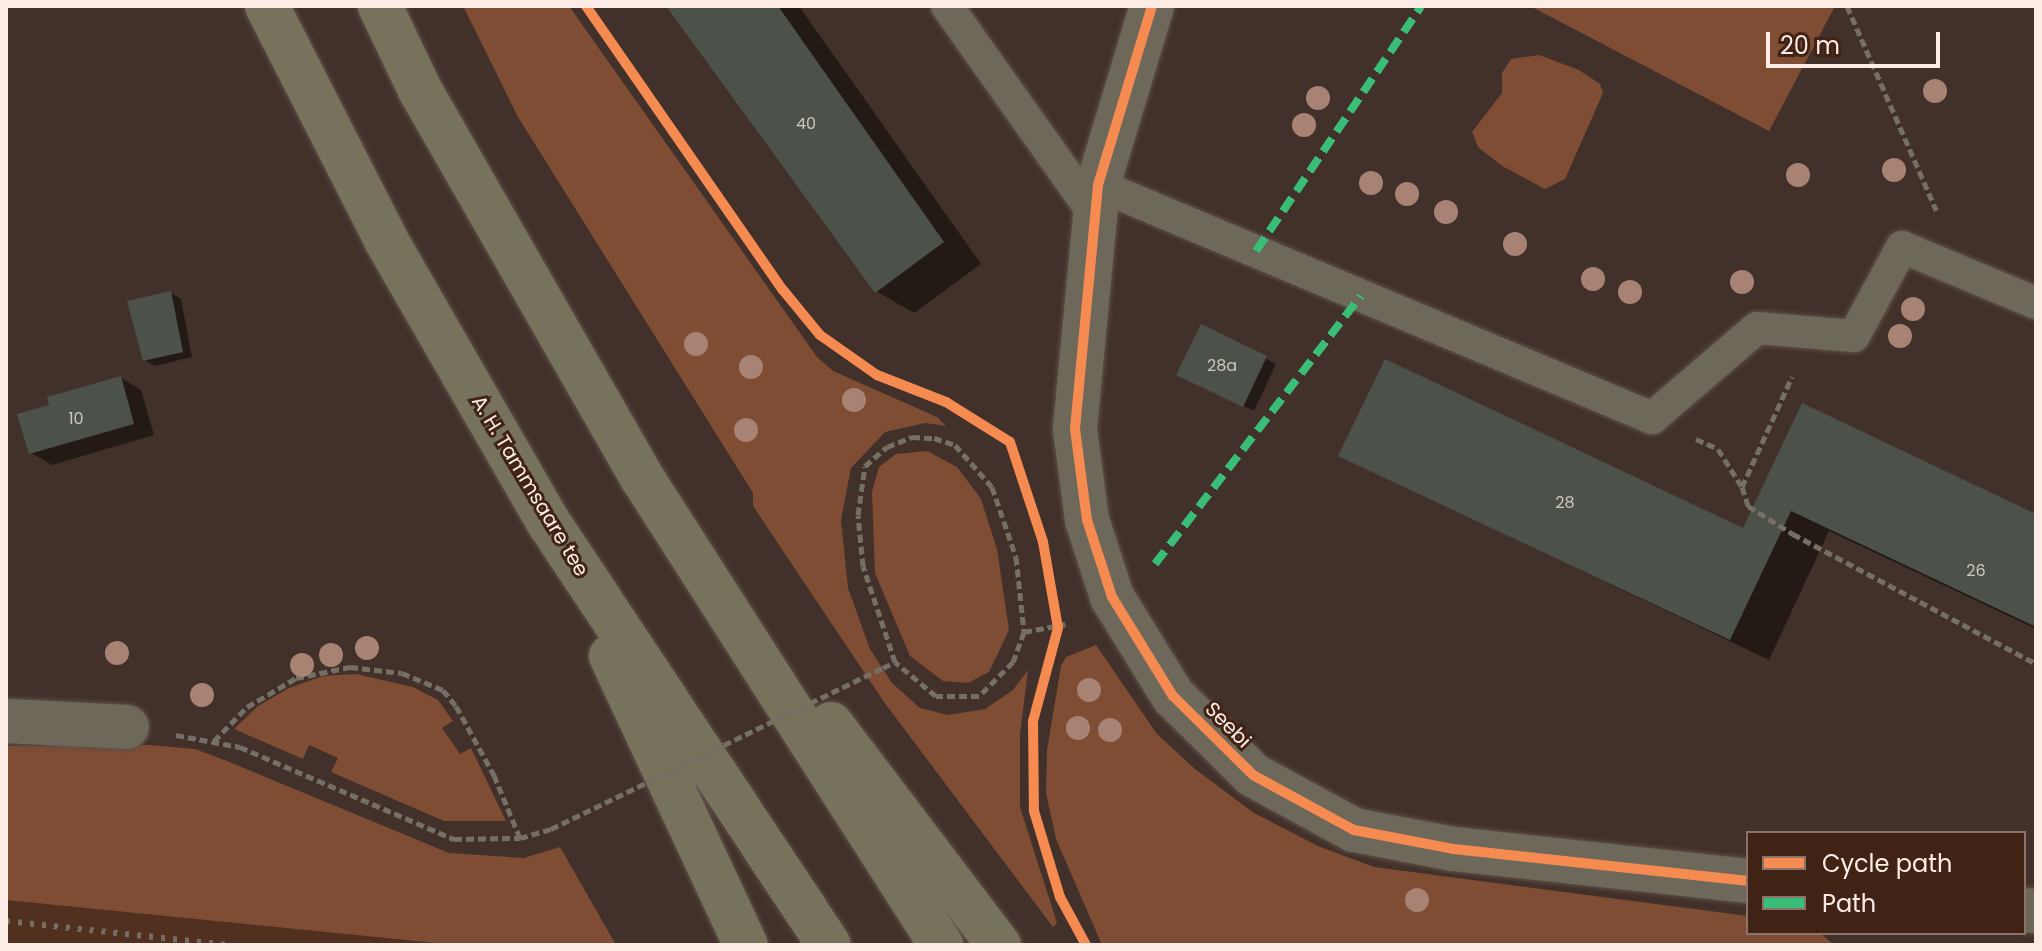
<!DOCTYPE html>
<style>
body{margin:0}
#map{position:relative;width:2042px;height:951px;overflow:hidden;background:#42312a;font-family:Poppins,sans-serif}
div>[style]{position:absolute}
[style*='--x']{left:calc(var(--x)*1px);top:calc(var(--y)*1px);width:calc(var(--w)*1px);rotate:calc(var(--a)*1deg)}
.built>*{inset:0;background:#523020}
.green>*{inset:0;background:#7f4c34}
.shadow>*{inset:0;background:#0007}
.building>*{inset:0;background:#4c5249}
.path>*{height:5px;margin-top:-2.5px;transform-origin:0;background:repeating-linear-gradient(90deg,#756f65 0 8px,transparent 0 12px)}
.roads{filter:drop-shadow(0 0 2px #5d504a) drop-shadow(0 0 2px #5d504a)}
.lane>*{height:32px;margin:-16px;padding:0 16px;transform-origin:16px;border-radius:16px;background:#6d6859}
.street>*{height:44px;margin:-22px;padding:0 22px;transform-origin:22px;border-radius:22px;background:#6d6859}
.primary>*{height:44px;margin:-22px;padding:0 22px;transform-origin:22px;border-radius:22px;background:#76725c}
.rail>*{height:6px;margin-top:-3px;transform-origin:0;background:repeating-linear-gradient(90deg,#756c62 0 4px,transparent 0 12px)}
.path-bridge>*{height:5px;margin-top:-2.5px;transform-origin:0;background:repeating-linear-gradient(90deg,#756f65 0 8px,transparent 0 12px)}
.quiet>*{height:8px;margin-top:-4px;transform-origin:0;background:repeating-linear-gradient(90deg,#3abd76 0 16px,transparent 0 24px)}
.cycleway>*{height:10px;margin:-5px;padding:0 5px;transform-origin:5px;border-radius:5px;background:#f68b52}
.trees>*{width:24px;height:24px;margin:-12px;border-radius:50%;background:#a88273}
span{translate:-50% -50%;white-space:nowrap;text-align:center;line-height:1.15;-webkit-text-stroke:6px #402315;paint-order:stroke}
.number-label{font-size:16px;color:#d0c6be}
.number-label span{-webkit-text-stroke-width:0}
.street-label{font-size:20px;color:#fcece5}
.frame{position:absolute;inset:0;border:8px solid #fcece5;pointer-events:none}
.legend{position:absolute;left:1746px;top:831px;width:280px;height:104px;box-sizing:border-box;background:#402315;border:2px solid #8b7368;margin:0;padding:10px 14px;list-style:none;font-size:24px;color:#fcece5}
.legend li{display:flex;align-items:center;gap:16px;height:40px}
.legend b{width:40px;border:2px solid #8b7368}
.scale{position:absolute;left:1766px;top:32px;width:174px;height:36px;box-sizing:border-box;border:4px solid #fcece5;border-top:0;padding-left:10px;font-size:24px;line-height:28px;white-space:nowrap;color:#fcece5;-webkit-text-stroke:6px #402315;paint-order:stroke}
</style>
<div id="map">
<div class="built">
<i style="clip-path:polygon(6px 900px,456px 945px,6px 945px)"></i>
</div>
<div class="green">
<i style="clip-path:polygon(463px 6px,569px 6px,817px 357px,833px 371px,937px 417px,946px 426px,925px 423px,885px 432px,851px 468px,841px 520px,848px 588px,870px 649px,892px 683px,920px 708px,948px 715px,985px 709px,1013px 690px,1028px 670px,1020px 734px,1020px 807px,1057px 923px,1053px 927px,884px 702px,753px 506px,753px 493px,518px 117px)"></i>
<i style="clip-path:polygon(1530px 6px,1835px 6px,1769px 131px)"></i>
<i style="clip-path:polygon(1539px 55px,1579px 70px,1600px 84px,1603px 93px,1565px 179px,1545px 189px,1502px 166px,1478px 147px,1472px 132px,1502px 93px,1502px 73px,1511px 59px)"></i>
<i style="clip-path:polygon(927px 451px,957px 467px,981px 499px,997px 549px,1009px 630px,989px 672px,968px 683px,943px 681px,910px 656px,875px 573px,872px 492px,879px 467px,896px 454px)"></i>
<i style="clip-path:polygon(1096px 645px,1157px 734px,1195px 769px,1254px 813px,1318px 846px,1374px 867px,1748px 916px,1748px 933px,1820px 933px,1834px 945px,1102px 945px,1056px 839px,1046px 793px,1047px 750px,1061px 666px,1066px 657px)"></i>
<i style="clip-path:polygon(356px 674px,413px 687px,438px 700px,453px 721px,442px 728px,460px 754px,471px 748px,506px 821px,444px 821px,331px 772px,338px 758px,309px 745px,303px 759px,234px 729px,258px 706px,289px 688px,323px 676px)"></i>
<i style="clip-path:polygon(149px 745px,195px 749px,227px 761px,449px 853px,524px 858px,560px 847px,616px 945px,456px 945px,6px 900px,6px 746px)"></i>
</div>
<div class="shadow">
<i style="clip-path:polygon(669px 6px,799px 6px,981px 264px,914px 313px,876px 291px)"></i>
<i style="clip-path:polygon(171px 293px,181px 299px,192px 357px,155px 366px,144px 360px)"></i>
<i style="clip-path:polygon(1202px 326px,1276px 364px,1254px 411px,1189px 380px)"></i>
<i style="clip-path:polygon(121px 378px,141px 390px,154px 435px,52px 465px,31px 453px,52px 406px)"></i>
<i style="clip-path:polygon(1803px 405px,2036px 516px,2036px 629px,1829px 531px,1769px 660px,1341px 455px,1744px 531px)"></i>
</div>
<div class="building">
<i style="clip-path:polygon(666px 6px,778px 6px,944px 242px,875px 293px)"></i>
<i style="clip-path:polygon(171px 291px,183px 352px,143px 361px,127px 301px)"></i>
<i style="clip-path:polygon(1201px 324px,1267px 356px,1243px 407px,1176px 375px)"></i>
<i style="clip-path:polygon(1385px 359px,1743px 528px,1802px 403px,2036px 514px,2036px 627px,1791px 511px,1730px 640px,1338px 456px)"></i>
<i style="clip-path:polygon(121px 376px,134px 424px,29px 454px,17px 414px,49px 405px,47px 397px)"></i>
</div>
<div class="path">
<i style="--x:1847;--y:6;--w:223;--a:66.4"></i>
<i style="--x:1696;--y:439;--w:24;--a:24"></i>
<i style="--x:1718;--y:449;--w:45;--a:57.7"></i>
<i style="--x:1742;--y:487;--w:121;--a:-65.6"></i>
<i style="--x:1742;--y:487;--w:20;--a:72"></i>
<i style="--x:1748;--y:506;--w:53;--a:31.9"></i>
<i style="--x:1793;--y:534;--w:276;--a:28.1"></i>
<i style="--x:1024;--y:632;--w:42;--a:-11"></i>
<i style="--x:883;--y:668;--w:13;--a:-27"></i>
<i style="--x:895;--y:662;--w:101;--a:-108.4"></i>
<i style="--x:863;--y:566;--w:51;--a:-95.6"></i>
<i style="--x:858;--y:515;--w:49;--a:-81.9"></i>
<i style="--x:865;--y:466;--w:29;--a:-41"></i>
<i style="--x:887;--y:447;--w:27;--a:-22"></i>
<i style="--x:912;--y:437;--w:22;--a:3"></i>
<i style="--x:934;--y:438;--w:22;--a:18"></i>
<i style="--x:955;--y:445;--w:56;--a:48.6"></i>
<i style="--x:992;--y:487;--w:74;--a:71.1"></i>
<i style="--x:1016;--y:557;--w:75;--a:83.9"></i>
<i style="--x:1024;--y:632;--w:32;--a:110"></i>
<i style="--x:1013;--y:662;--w:48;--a:135"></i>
<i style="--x:979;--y:696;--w:43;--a:180"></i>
<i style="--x:936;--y:696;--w:53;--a:-140.3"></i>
<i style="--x:176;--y:735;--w:65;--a:10.6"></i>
<i style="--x:240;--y:747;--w:233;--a:23.3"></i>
<i style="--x:454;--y:839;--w:66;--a:-0.9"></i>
<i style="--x:520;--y:838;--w:32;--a:-16"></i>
<i style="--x:214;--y:741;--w:47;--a:-45.9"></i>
<i style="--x:247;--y:707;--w:57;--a:-30.6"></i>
<i style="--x:296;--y:678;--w:55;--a:-11.5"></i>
<i style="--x:350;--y:667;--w:52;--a:6.6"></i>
<i style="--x:402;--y:673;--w:44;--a:22.5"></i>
<i style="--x:443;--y:690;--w:21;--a:51"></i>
<i style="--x:456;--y:706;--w:79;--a:61.2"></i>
<i style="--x:494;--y:775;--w:68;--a:67.6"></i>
</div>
<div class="roads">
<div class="lane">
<i style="--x:947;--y:6;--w:252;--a:54.7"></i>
<i style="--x:1098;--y:185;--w:601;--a:22.81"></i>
<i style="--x:1652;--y:418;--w:138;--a:-40.6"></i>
<i style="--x:1757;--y:328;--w:97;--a:4.7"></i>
<i style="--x:1854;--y:336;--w:101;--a:-61.7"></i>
<i style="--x:1902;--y:247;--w:145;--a:22.7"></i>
</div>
<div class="street">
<i style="--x:1152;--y:6;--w:187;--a:106.8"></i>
<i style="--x:1098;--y:185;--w:245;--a:95.4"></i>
<i style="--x:1075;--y:429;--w:92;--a:82.5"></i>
<i style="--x:1087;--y:520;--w:81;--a:72"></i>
<i style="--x:1112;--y:597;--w:116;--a:58.4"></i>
<i style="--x:1173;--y:696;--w:112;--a:44.6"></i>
<i style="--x:1253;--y:775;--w:115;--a:28.6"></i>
<i style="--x:1354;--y:830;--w:102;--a:10.8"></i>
<i style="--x:1454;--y:849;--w:296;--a:6.2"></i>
<i style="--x:6;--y:721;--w:121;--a:2.8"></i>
<i style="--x:2024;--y:910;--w:12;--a:5"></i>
</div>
<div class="primary">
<i style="--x:267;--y:6;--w:263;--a:63"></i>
<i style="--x:386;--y:240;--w:327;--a:60.1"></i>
<i style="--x:549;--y:523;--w:506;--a:56.44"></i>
<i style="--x:380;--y:6;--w:93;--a:64.5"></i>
<i style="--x:420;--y:90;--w:445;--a:60.2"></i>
<i style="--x:641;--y:476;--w:557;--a:57.39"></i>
<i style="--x:611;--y:656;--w:319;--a:65"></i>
<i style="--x:831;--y:724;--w:278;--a:52.8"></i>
</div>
</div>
<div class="rail">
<i style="--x:6;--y:921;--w:223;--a:6.2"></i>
</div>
<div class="path-bridge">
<i style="--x:551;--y:829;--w:369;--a:-25.9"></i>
</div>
<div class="quiet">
<i style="--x:1256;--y:251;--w:295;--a:-56"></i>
<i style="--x:1155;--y:564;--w:338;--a:-52.5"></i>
</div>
<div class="cycleway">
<i style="--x:586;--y:6;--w:346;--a:55.3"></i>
<i style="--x:783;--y:290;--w:58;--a:50.6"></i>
<i style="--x:820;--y:335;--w:70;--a:35.1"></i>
<i style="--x:877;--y:375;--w:74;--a:21.4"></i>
<i style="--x:946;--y:402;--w:75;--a:32"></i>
<i style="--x:1010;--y:442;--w:105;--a:71.7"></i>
<i style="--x:1043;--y:542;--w:87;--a:80.1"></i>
<i style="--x:1058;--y:628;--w:96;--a:105"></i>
<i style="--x:1033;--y:721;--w:90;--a:89.4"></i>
<i style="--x:1034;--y:811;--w:90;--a:73.2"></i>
<i style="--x:1060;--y:897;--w:55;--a:61.6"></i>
<i style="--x:1152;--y:6;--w:187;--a:106.8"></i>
<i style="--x:1098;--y:185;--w:245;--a:95.4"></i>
<i style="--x:1075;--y:429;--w:92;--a:82.5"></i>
<i style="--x:1087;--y:520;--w:81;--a:72"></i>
<i style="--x:1112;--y:597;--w:116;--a:58.4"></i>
<i style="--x:1173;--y:696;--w:112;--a:44.6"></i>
<i style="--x:1253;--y:775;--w:115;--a:28.6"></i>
<i style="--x:1354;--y:830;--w:102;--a:10.8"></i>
<i style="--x:1454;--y:849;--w:296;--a:6.2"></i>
</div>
<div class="trees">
<i style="left:1935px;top:91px"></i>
<i style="left:1318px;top:98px"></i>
<i style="left:1304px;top:125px"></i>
<i style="left:1894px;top:170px"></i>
<i style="left:1798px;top:175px"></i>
<i style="left:1371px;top:183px"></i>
<i style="left:1407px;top:194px"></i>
<i style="left:1446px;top:212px"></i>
<i style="left:1515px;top:244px"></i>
<i style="left:1593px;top:279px"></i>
<i style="left:1742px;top:282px"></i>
<i style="left:1630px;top:292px"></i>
<i style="left:1913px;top:309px"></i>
<i style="left:1900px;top:336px"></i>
<i style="left:696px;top:344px"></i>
<i style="left:751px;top:367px"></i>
<i style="left:854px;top:400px"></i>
<i style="left:746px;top:430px"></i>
<i style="left:367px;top:648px"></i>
<i style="left:117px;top:653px"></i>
<i style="left:331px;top:655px"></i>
<i style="left:302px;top:665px"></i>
<i style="left:1089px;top:690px"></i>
<i style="left:202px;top:695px"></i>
<i style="left:1078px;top:728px"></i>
<i style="left:1110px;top:730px"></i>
<i style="left:1417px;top:900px"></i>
</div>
<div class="number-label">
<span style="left:806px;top:124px">40</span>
<span style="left:1222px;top:366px">28a</span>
<span style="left:76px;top:419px">10</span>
<span style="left:1565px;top:503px">28</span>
<span style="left:1976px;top:571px">26</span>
</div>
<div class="street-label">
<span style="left:530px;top:486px;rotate:59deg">A. H. Tammsaare tee</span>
<span style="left:1228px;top:725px;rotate:45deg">Seebi</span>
</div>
<div class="frame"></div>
<ul class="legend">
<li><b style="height:10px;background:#f68b52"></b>Cycle path</li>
<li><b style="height:10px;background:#3abd76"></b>Path</li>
</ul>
<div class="scale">20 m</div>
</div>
